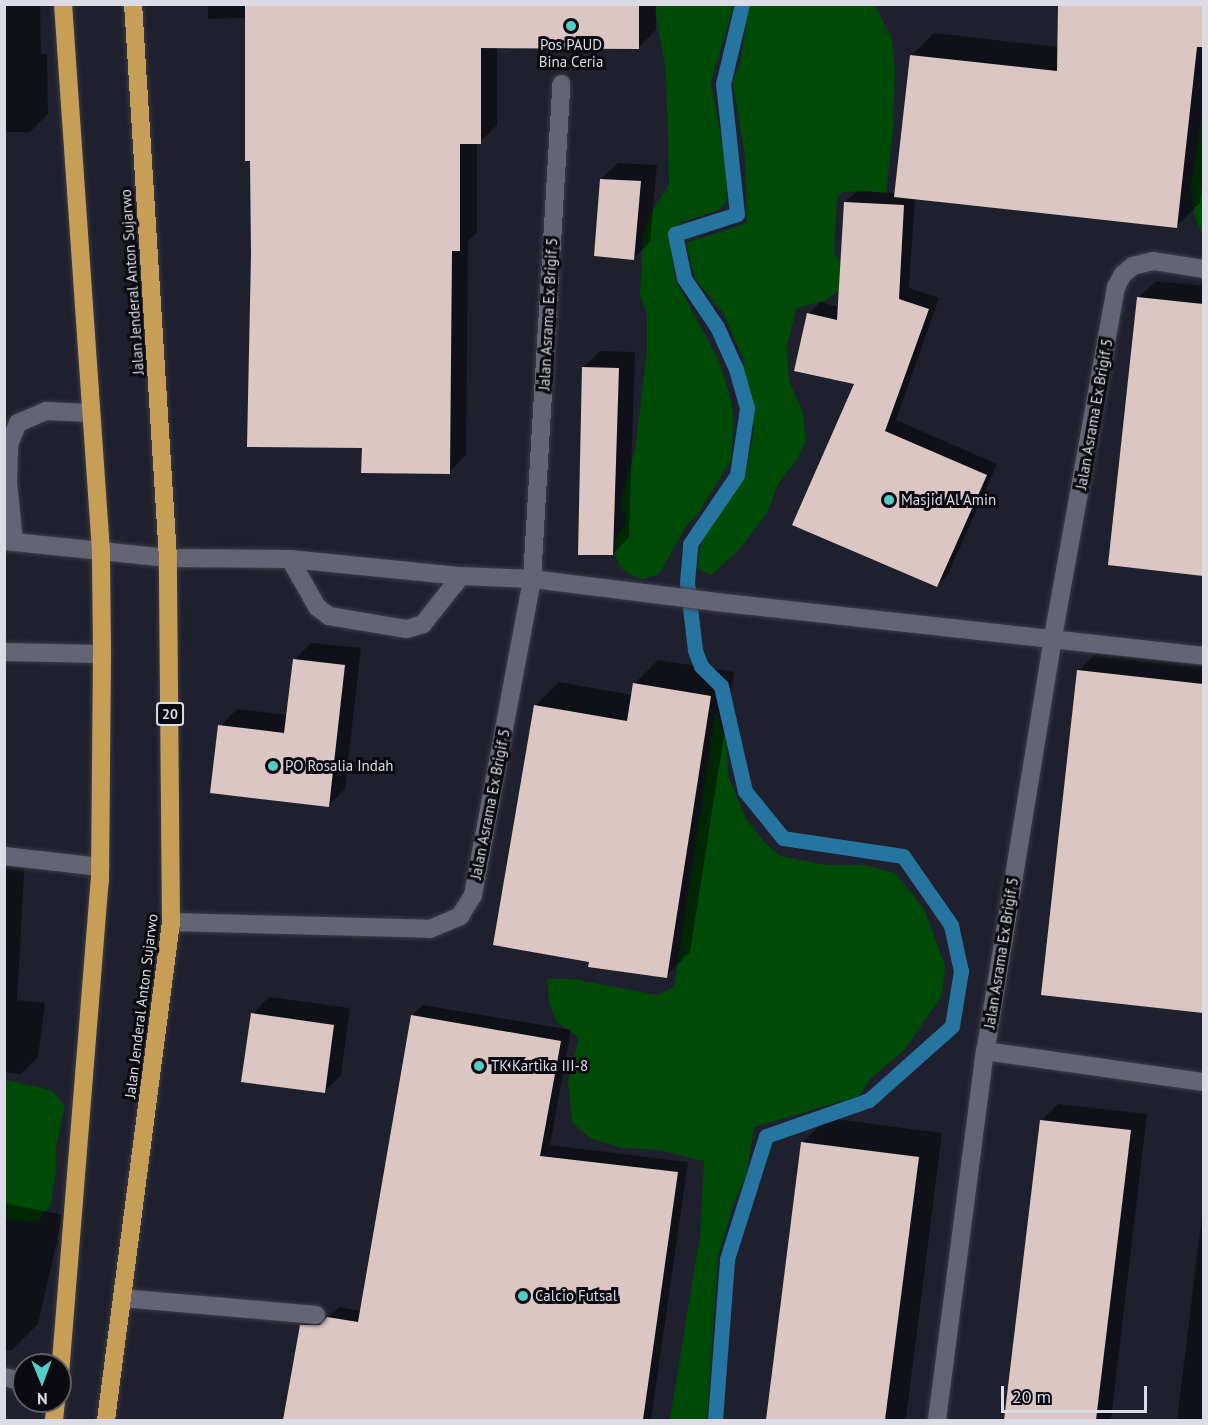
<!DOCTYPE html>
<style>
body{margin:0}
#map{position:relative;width:1208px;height:1425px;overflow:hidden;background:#1f202d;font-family:"PT Sans",sans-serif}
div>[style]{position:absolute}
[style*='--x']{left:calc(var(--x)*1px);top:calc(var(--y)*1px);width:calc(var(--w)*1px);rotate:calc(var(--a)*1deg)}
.green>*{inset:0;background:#004a07}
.shadow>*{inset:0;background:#0007}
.stream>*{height:15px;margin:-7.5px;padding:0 7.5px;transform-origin:7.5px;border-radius:7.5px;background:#2674a0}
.building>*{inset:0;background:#dbc6c3}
.roads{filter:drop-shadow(0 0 2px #3b3c47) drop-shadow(0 0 2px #3b3c47)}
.lane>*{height:18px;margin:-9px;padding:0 9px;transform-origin:9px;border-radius:9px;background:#636474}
.street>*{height:18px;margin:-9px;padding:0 9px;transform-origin:9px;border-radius:9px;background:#636474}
.highway>*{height:18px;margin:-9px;padding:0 9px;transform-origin:9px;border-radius:9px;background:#c79e56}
.dots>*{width:16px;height:16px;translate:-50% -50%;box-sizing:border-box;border:3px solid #0a0a10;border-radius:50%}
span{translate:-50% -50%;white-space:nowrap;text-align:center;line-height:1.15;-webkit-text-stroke:6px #0a0a10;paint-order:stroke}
.shield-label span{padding:2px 4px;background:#0a0a10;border:2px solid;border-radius:4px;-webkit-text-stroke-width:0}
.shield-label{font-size:14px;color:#dbdce5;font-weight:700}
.poi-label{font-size:15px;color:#dbdce5}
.left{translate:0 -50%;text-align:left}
.street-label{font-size:15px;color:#dbdce5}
.frame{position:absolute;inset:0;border:6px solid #dbdce5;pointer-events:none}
.north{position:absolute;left:12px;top:1353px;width:60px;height:60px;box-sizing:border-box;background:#0a0a10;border:2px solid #5e5e65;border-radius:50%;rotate:179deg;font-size:16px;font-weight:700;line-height:24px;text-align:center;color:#dbdce5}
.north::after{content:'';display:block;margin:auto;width:21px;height:27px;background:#54cdc8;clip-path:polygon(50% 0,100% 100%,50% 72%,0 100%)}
.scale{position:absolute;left:1001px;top:1386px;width:146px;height:27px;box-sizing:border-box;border:3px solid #dbdce5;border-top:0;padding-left:8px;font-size:18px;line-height:21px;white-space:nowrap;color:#dbdce5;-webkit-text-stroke:4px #0a0a10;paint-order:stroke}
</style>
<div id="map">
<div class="green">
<i style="clip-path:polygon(654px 5px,734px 5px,711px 82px,725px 161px,727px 201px,719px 210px,682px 222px,669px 234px,675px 279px,718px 359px,730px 395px,734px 421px,731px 460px,700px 511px,685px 528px,659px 574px,644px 579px,633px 576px,621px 568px,615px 555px,616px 538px,626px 521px,620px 504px,635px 450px,647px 351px,647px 315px,640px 295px,643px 236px,651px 213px,669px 184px,666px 71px)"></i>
<i style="clip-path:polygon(749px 5px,875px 5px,892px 40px,895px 69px,893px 130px,886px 194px,870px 191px,842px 192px,837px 199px,834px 253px,848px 273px,839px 291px,826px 300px,797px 308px,794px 318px,787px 345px,789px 381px,803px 413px,806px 440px,797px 459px,778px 484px,767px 513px,739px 550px,711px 575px,697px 568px,702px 539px,745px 478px,754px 428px,744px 361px,724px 314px,695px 279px,686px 243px,747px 223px,745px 158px,733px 82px,741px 60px)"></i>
<i style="clip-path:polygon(1203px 108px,1203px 237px,1194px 214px,1191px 187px)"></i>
<i style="clip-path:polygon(716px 710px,727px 745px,728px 776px,746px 819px,765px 843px,780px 856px,825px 865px,864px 865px,895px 873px,924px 909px,945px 966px,942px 995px,905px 1049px,871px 1078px,859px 1096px,754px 1127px,746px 1176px,734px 1203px,718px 1256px,707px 1420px,670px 1420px,700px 1235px,704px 1161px,659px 1150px,622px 1148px,591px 1139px,572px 1122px,568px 1082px,579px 1038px,557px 1022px,549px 1003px,547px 979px,573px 979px,657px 995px,674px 987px)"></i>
<i style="clip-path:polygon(5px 1080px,51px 1090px,65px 1106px,56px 1146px,56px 1172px,51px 1204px,39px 1220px,33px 1222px,5px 1219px)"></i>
</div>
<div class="shadow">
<i style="clip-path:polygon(4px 4px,40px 4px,41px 54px,47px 54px,48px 114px,30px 132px,4px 132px)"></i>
<i style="clip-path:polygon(208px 4px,656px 4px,656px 30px,639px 47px,497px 46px,497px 125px,480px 142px,477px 142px,477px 232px,468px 241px,466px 455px,449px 472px,363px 446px,249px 446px,252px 160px,247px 18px,208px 19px)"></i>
<i style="clip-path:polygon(1059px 4px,1204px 4px,1204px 168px,1200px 203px,1177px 226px,915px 197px,909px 288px,939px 298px,896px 420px,997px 464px,948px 574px,937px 586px,856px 383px,809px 314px,820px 302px,839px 307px,845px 202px,857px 191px,896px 193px,911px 56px,934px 33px,1059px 47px)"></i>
<i style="clip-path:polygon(618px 163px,657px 165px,650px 242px,634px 258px,601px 179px)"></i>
<i style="clip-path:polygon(1156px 281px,1204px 286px,1204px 575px,1109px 564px,1139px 297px)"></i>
<i style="clip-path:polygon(600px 351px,635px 352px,629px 537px,613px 554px,583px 368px)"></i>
<i style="clip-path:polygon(311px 643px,361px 648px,345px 789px,328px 806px,220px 726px,237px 709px,288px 715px,294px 660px)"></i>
<i style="clip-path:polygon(1095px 654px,1204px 666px,1204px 1013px,1042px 993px,1078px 671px)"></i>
<i style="clip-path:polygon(658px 660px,734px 672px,690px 952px,666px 976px,535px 706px,559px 682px,633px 695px,634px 684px)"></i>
<i style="clip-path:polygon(4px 857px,25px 858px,17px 1000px,45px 1003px,38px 1057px,21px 1074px,4px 1072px)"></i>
<i style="clip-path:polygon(269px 997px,350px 1008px,341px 1075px,324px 1092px,252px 1014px)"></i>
<i style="clip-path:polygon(423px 1005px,571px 1030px,550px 1145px,688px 1162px,651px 1420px,285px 1420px,301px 1326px,312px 1315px,331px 1315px,339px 1307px,361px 1311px,412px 1015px)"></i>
<i style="clip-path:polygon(1058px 1104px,1147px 1114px,1111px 1420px,1005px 1420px,1041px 1121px)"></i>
<i style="clip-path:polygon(827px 1118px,942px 1133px,906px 1418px,903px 1420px,767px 1420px,803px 1142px)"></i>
<i style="clip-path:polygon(1204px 1199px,1204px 1420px,1177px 1420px)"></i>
<i style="clip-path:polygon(4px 1203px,63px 1215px,38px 1324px,11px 1351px,4px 1350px)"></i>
</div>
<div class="stream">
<i style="--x:715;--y:1420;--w:161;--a:-85.7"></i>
<i style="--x:727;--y:1259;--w:129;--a:-72.4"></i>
<i style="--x:766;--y:1136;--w:109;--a:-19.3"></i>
<i style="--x:869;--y:1100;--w:111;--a:-41.7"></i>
<i style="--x:952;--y:1026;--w:56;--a:-80.7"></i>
<i style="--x:961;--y:971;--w:47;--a:-102.3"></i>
<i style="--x:951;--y:925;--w:84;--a:-124.8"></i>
<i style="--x:903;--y:856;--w:121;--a:-171.5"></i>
<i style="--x:783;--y:838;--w:60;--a:-129"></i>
<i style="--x:745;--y:791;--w:108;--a:-102.9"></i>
<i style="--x:721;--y:686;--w:28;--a:-135"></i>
<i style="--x:701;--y:666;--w:17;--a:-111"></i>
<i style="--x:695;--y:650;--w:68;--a:-96.7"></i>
<i style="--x:687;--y:582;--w:38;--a:-85"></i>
<i style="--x:690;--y:544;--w:83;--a:-55.7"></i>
<i style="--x:737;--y:475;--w:68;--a:-81.5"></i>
<i style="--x:747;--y:408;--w:41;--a:-105.8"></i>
<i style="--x:736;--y:369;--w:46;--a:-114.3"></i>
<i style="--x:717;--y:327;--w:59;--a:-124"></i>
<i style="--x:684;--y:278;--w:45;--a:-101.6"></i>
<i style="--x:675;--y:234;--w:65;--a:-17.9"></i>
<i style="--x:737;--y:214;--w:131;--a:-96.1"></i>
<i style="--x:723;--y:84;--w:82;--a:-76.6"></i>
</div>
<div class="building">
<i style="clip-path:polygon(245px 4px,639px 4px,639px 49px,481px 48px,481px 144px,460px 144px,460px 251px,452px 251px,450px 474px,361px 473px,362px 448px,247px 447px,251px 254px,250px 161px,245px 161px)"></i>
<i style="clip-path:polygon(1058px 4px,1203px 4px,1203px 47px,1197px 47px,1177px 228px,894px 197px,910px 55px,1057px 71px)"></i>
<i style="clip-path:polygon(600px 179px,641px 181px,634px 260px,594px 256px)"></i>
<i style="clip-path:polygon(844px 202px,904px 205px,899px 299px,929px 309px,885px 431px,987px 475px,937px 587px,792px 525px,854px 384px,794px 371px,807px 313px,837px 320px)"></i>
<i style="clip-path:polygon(1137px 297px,1203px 304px,1203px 576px,1108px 565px)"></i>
<i style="clip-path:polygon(582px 367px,619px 368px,613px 555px,578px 555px)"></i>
<i style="clip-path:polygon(293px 659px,345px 665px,329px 807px,210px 793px,218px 725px,284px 733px)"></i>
<i style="clip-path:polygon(1077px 670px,1203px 684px,1203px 1013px,1041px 995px)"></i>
<i style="clip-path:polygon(633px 683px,711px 696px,667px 978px,588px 967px,589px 962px,493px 945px,534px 705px,627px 721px)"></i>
<i style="clip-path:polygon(251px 1013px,334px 1025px,325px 1093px,241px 1082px)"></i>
<i style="clip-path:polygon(411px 1015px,561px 1041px,540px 1156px,678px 1172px,643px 1420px,283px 1420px,300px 1325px,320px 1325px,327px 1317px,358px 1322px)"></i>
<i style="clip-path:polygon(1040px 1120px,1131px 1130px,1096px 1420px,1004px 1420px)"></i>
<i style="clip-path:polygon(801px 1142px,919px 1157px,885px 1420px,766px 1420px)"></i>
</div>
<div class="roads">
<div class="lane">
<i style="--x:4;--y:541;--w:98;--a:5.9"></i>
<i style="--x:14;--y:542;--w:60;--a:-95.7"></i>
<i style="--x:8;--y:482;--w:37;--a:-88"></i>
<i style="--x:9;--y:445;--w:24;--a:-68"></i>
<i style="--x:18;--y:423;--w:30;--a:-23"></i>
<i style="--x:46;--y:411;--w:45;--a:2.5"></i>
<i style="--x:290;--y:559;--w:55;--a:60.6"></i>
<i style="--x:317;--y:607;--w:15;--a:37"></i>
<i style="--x:329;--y:616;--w:79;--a:9.5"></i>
<i style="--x:407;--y:629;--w:17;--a:-17"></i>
<i style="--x:423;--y:624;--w:61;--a:-51.6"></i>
<i style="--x:4;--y:652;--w:98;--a:1.2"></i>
<i style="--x:122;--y:1298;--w:195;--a:5"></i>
</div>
<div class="street">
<i style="--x:1204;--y:269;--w:52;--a:-171.1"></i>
<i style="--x:1153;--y:261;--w:21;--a:166"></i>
<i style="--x:1133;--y:266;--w:13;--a:141"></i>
<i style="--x:1123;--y:274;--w:15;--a:118"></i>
<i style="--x:1116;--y:287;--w:357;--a:100.2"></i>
<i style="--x:1053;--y:638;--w:419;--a:99.3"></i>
<i style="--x:985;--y:1051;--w:221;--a:8.1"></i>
<i style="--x:101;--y:551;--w:67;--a:6"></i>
<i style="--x:168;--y:558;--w:122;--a:0.5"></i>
<i style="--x:290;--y:559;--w:172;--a:5.7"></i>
<i style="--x:461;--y:576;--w:71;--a:2.4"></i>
<i style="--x:532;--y:579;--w:185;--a:7.1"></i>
<i style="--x:716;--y:602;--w:491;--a:6.3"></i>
<i style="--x:4;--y:856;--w:97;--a:6.5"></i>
<i style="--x:171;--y:922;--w:259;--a:1.5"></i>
<i style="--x:430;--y:929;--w:33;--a:-23"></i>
<i style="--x:460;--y:916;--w:25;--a:-58"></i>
<i style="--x:473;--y:895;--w:321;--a:-79.4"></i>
<i style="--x:532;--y:579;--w:496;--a:-86.6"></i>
<i style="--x:4;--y:1377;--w:21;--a:14"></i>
<i style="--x:937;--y:1420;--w:372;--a:-82.6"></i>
</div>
<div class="highway">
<i style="--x:60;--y:1374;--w:495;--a:-85.4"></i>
<i style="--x:100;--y:881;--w:227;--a:-89.5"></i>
<i style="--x:102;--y:654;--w:103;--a:-90.6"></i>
<i style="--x:101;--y:551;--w:548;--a:-93.97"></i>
<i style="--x:54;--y:1420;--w:19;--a:-84"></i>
<i style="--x:106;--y:1420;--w:502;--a:-82.56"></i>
<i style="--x:171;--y:922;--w:364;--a:-90.5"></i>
<i style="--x:168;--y:558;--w:555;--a:-93.61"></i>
</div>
</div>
<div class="dots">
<i style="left:571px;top:26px;background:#54cdc8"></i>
<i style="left:889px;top:500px;background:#54cdc8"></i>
<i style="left:273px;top:766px;background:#54cdc8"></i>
<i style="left:479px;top:1066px;background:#54cdc8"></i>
<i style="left:523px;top:1296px;background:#54cdc8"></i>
</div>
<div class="shield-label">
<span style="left:170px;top:714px">20</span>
</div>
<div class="poi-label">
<span style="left:571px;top:53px">Pos PAUD<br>Bina Ceria</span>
<span class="left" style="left:901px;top:500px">Masjid Al Amin</span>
<span class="left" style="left:285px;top:766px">PO Rosalia Indah</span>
<span class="left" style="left:491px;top:1066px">TK Kartika III-8</span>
<span class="left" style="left:535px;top:1296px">Calcio Futsal</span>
</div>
<div class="street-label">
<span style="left:132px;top:282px;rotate:-94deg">Jalan Jenderal Anton Sujarwo</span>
<span style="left:548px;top:314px;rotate:-87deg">Jalan Asrama Ex Brigif 5</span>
<span style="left:1094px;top:414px;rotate:-80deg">Jalan Asrama Ex Brigif 5</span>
<span style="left:490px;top:804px;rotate:-79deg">Jalan Asrama Ex Brigif 5</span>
<span style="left:1001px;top:953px;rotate:-81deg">Jalan Asrama Ex Brigif 5</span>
<span style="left:141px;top:1006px;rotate:-83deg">Jalan Jenderal Anton Sujarwo</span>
</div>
<div class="frame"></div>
<div class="north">N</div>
<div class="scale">20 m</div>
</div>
